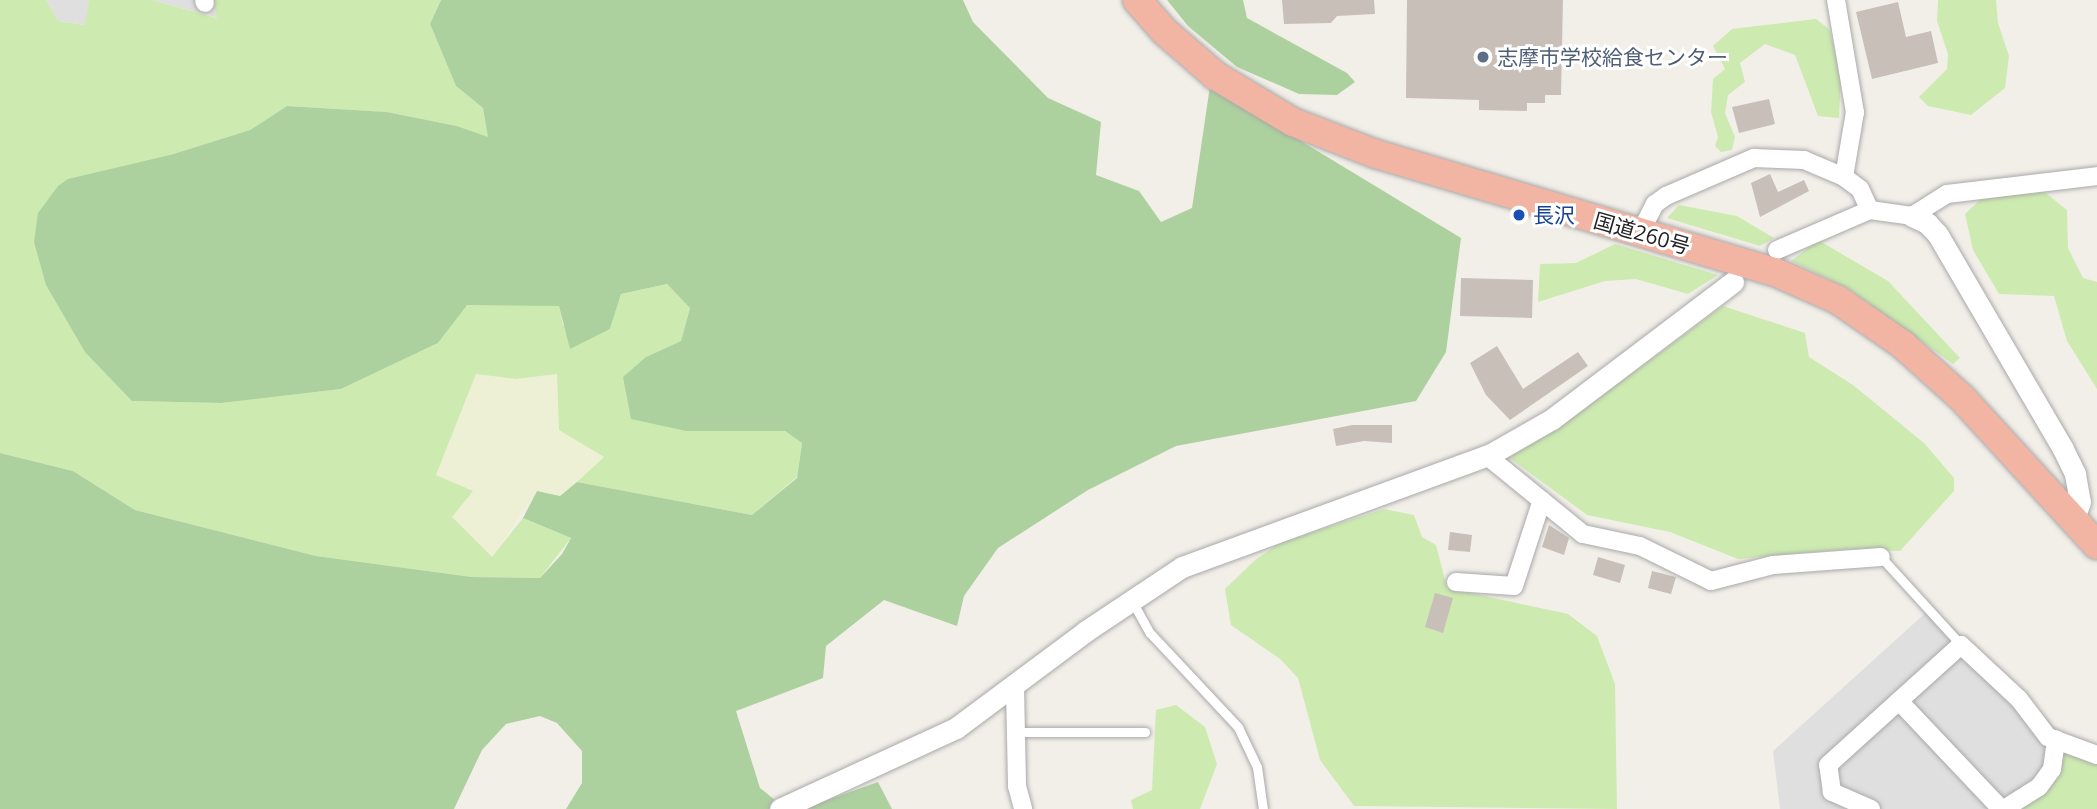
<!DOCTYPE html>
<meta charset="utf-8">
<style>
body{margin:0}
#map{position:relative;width:2097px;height:809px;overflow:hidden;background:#f2efe9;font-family:"Open Sans","Noto Sans JP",sans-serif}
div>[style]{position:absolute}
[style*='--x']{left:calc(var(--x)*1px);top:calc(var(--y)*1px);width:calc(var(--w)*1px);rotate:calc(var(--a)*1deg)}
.residential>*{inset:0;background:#e0dfdf}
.farmland>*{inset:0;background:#eef0d5}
.grass>*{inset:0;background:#cdebb0}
.forest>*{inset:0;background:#add19e}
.building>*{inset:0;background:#c7bfb8}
.roads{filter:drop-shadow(0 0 2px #a9a9a9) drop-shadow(0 0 2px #a9a9a9)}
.service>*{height:9px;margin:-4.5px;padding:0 4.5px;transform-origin:4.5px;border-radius:4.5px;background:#fff}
.minor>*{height:18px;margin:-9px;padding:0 9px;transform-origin:9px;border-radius:9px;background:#fff}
.tertiary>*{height:21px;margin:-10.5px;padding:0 10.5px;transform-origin:10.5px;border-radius:10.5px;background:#fff}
.trunk>*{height:28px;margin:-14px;padding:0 14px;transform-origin:14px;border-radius:14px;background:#f2b4a3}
.dots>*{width:19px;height:19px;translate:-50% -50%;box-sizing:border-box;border:4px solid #fff;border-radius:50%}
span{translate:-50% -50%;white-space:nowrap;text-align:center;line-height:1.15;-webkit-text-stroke:6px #fff;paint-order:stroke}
.service-label{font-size:21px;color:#4e5e75}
.left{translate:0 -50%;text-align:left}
.transit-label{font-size:21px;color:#164399}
.street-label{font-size:21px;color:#222}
</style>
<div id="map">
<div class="residential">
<i style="clip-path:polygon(46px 0,89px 0,86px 25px,58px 21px)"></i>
<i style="clip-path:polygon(152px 0,213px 0,218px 18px)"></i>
<i style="clip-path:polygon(1932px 607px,2059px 731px,2061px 774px,2021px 809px,1780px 809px,1773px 751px)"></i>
</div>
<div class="farmland">
<i style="clip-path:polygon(476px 374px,516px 379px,557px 374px,605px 457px,560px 497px,537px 491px,492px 558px,451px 517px,472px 492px,436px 475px)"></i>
</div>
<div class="grass">
<i style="clip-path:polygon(0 0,46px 0,58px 21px,85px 25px,89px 0,152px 0,217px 18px,213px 0,441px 0,430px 24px,456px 86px,483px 108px,489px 138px,457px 126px,387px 112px,287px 106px,250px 130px,170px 155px,132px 401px,221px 403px,341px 389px,438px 343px,466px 305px,559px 305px,563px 325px,610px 329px,621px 294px,667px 284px,690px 308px,681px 341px,646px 357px,686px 431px,785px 431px,802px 443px,797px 477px,752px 515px,577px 482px,604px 457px,559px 430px,557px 374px,516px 379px,476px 374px,436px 475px,473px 491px,452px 517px,492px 557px,523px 518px,571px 538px,540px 578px,472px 577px,316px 556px,135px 510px,73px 471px,0 453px)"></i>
<i style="clip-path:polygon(1938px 0,1996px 0,1998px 23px,2009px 56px,2005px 88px,1971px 115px,1928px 106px,1919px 97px,1947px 69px,1948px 54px,1937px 21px)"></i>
<i style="clip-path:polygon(1816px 19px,1829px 29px,1841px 73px,1839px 118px,1818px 116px,1795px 55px,1765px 44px,1740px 63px,1745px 82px,1728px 95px,1725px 113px,1735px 137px,1732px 150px,1721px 152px,1715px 146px,1718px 137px,1711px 112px,1713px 79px,1725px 69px,1713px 46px,1732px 29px)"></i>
<i style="clip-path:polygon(2042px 190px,2067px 210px,2068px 248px,2083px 278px,2097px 282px,2097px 389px,2067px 341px,2054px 296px,1999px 294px,1973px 250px,1965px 214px,1983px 197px)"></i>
<i style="clip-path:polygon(1679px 205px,1737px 216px,1774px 238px,1760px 246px,1667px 218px)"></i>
<i style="clip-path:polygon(1818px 240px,1888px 281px,1960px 358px,1953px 364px,1849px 289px,1791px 261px)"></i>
<i style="clip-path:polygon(1615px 244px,1718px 275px,1688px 294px,1636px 279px,1605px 281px,1538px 302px,1540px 264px,1576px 263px)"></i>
<i style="clip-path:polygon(1723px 306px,1805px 333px,1809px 357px,1853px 385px,1924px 443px,1954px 478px,1954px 491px,1900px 551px,1847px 549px,1738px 559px,1670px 532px,1587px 515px,1507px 456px,1557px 429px)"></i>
<i style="clip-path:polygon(1384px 509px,1414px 515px,1422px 537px,1436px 545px,1447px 588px,1568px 614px,1597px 636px,1615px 684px,1617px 809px,1354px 806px,1320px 760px,1298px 678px,1280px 659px,1231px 625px,1225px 589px,1255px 560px,1280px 543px)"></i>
<i style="clip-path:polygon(1176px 705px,1205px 727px,1217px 764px,1200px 809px,1133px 809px,1131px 800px,1152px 790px,1156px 710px)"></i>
<i style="clip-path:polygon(2059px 731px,2097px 747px,2097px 809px,2021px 809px,2061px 774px)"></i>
</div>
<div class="forest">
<i style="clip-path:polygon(441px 0,963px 0,973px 22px,1048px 98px,1101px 122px,1096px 175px,1139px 191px,1161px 222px,1192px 208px,1210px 86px,1461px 238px,1446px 352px,1416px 401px,1176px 446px,1088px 490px,998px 548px,964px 596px,957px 626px,884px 600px,826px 646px,823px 678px,736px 711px,760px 788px,786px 809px,566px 809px,582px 783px,582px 751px,557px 723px,540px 716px,506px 724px,482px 750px,454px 809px,0 809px,0 453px,73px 471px,135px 510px,316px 556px,472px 577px,540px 578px,562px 554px,571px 538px,523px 518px,537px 491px,560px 496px,577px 482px,752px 515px,797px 478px,802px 443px,785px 431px,686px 431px,631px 419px,623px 377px,646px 357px,681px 341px,690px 308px,667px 284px,621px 294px,610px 329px,570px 349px,559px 306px,467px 305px,438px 343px,341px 389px,221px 403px,132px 401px,85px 352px,46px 285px,34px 242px,38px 213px,58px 186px,68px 179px,170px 155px,250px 130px,287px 106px,387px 112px,457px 126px,488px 137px,483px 108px,456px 86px,430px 24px)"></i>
<i style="clip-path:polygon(1167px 0,1243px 0,1247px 18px,1347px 73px,1355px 82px,1337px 95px,1299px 94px,1237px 67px,1188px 26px)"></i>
<i style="clip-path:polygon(878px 782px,892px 809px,802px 809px)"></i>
</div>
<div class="building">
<i style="clip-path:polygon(1282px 0,1374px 0,1375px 14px,1337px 16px,1331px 23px,1284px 24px)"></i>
<i style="clip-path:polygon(1407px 0,1563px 0,1561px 95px,1545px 95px,1545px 103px,1527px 103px,1527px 111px,1479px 110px,1479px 100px,1406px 98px)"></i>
<i style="clip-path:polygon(1898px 2px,1906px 37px,1931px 31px,1938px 63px,1872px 79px,1856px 12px)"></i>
<i style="clip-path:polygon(1769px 99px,1775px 124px,1739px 133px,1732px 107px)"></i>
<i style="clip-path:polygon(1770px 174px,1778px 192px,1804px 180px,1809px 191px,1760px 217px,1751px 183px)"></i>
<i style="clip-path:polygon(1461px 278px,1533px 280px,1532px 318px,1460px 316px)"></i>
<i style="clip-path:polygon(1497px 346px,1523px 389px,1578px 352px,1588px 366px,1510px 420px,1486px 395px,1470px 363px)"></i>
<i style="clip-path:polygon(1352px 425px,1392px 425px,1392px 443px,1364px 441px,1336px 446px,1333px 429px)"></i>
<i style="clip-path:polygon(1549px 525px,1569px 538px,1564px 555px,1542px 547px)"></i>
<i style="clip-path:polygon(1450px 532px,1472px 535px,1470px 552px,1448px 550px)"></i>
<i style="clip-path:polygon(1598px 557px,1625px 565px,1620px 583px,1593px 575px)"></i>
<i style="clip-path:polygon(1652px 571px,1676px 577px,1671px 594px,1648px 588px)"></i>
<i style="clip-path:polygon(1435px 593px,1453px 598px,1443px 633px,1425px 627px)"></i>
</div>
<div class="roads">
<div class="service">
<i style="--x:1881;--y:557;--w:119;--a:47.7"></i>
<i style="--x:1132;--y:601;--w:37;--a:61"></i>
<i style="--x:1150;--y:633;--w:129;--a:46.9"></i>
<i style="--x:1238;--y:727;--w:44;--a:64.6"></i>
<i style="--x:1257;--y:767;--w:42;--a:81.9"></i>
<i style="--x:1015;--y:732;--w:130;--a:0"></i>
</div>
<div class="minor">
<i style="--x:204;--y:0;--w:3;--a:72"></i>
<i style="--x:1836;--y:0;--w:114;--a:80.4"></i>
<i style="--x:1855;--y:112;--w:66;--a:99.6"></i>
<i style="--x:1640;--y:233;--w:33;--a:-63"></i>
<i style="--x:1655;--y:204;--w:14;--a:-36"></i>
<i style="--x:1666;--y:196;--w:96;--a:-23.4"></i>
<i style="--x:1754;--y:158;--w:50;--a:2.3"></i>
<i style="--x:1804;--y:160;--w:43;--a:23"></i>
<i style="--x:1844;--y:177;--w:20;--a:37"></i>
<i style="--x:1860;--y:189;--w:23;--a:65"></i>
<i style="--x:1777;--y:250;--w:101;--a:-23.3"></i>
<i style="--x:1870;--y:210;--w:42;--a:8.1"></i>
<i style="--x:1912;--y:216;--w:41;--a:-32.2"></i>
<i style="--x:1947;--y:194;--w:151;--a:-6.8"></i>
<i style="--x:1486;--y:455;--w:125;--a:39.2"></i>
<i style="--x:1583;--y:534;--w:58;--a:11.9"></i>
<i style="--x:1640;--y:546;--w:79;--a:26.2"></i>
<i style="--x:1711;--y:581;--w:64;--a:-14.5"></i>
<i style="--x:1773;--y:565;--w:108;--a:-4.2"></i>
<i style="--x:1456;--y:582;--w:58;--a:3.9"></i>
<i style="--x:1514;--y:586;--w:90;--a:-72"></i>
<i style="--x:1015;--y:688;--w:98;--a:88.8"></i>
<i style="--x:1017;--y:786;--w:24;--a:75"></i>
<i style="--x:1899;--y:701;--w:149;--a:46.6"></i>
<i style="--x:1871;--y:809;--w:43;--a:-156.4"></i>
<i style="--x:1832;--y:792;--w:27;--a:-98"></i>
<i style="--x:1828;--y:765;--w:179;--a:-42.1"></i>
<i style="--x:1961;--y:645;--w:79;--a:43"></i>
<i style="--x:2019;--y:699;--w:48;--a:52.7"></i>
<i style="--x:2048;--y:737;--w:52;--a:20.2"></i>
<i style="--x:2004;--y:809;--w:41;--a:-32.2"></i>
<i style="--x:2039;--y:787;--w:22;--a:-54"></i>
<i style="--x:2052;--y:769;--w:30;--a:-82"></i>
</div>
<div class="tertiary">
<i style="--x:1912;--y:216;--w:17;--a:25"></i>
<i style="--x:1927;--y:223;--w:16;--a:47"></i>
<i style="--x:1938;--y:235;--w:248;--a:59.7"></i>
<i style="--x:2063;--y:449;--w:28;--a:64"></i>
<i style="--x:2075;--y:474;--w:28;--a:80"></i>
<i style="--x:2080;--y:502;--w:19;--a:111"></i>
<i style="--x:780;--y:809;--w:194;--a:-24.7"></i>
<i style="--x:956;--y:728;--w:162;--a:-36.7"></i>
<i style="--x:1086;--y:631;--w:115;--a:-33.7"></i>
<i style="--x:1182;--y:567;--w:329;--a:-20.1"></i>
<i style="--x:1491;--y:454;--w:70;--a:-29.8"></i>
<i style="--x:1552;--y:419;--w:227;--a:-37.1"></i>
</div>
<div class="trunk">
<i style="--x:1137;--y:0;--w:41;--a:48.9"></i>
<i style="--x:1164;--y:31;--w:69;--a:40.9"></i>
<i style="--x:1216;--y:76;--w:90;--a:30.9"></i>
<i style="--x:1293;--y:122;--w:89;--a:21.1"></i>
<i style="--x:1376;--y:154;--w:416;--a:16.5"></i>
<i style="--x:1775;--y:272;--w:69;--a:24"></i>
<i style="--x:1838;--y:300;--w:78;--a:34.5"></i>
<i style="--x:1902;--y:344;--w:82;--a:42"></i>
<i style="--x:1963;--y:399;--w:198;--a:47.5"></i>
</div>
</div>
<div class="dots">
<i style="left:1483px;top:57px;background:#5c6f8a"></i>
<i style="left:1519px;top:215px;background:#1a4fb4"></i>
</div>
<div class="service-label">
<span class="left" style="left:1497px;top:57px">志摩市学校給食センター</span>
</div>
<div class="transit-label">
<span class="left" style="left:1533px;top:215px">長沢</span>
</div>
<div class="street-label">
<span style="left:1642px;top:233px;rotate:16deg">国道260号</span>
</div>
</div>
